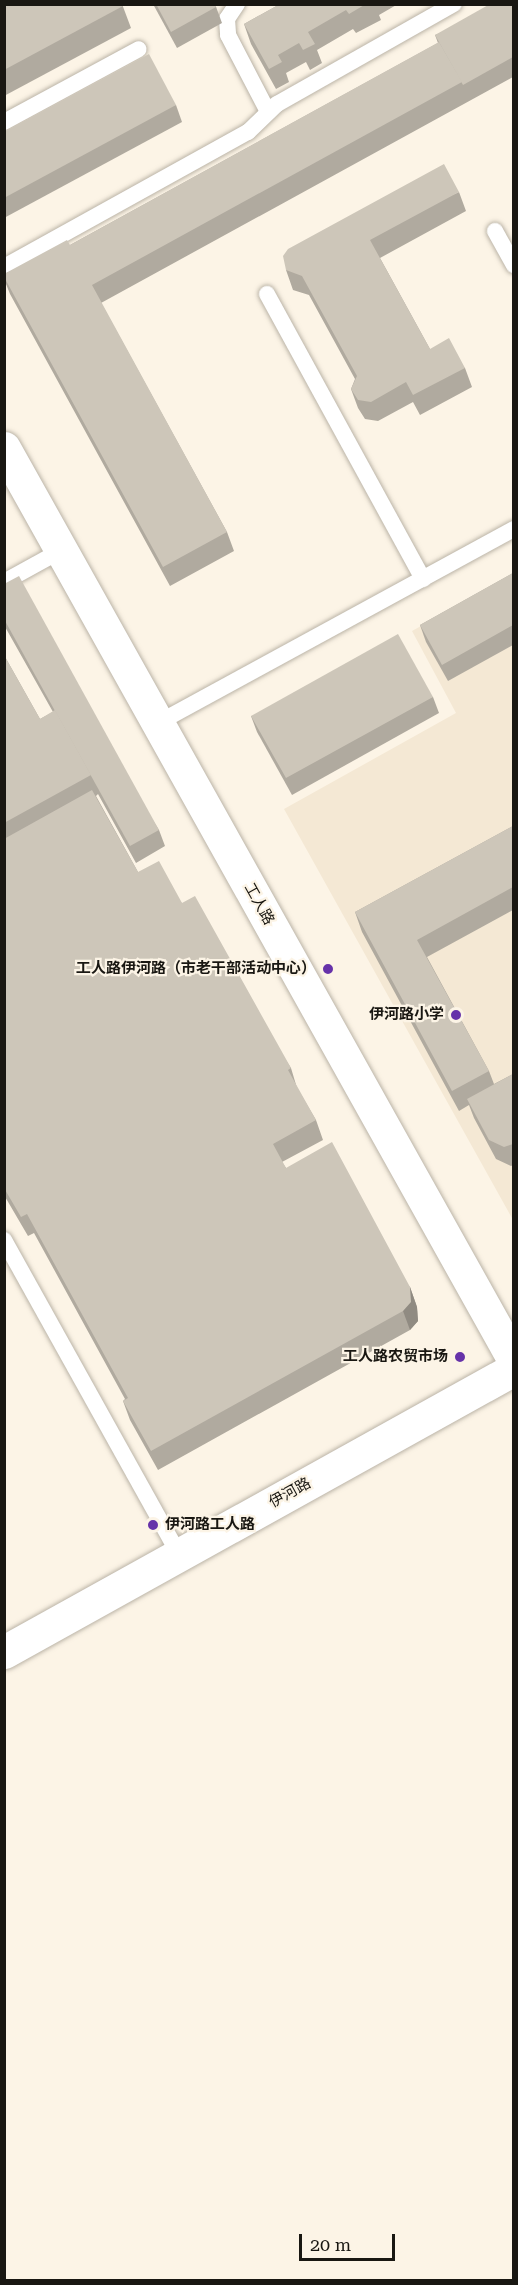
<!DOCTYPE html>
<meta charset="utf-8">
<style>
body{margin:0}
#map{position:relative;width:518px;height:2285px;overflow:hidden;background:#fcf4e6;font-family:"Roboto Serif","Noto Sans SC",serif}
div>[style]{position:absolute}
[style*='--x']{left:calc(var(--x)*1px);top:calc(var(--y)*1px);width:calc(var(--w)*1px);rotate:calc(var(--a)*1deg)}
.built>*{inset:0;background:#f4e8d4}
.roads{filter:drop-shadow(0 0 2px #bbb4a7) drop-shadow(0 0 2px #bbb4a7)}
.lane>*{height:16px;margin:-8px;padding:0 8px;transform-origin:8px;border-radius:8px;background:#fff}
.secondary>*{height:33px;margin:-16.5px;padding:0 16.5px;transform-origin:16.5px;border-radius:16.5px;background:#fff}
.wall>*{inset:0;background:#b0aa9f}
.shaded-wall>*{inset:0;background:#908b82}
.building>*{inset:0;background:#cdc6b9}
.dots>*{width:16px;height:16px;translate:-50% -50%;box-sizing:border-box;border:3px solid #fcf4e6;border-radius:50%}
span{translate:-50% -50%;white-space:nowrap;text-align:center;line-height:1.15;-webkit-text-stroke:4.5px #fcf4e6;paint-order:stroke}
.street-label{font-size:15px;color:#191712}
.poi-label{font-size:15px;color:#191712;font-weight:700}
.right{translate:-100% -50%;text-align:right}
.left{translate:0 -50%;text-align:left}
.frame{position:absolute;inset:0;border:6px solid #191712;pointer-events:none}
.scale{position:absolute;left:299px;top:2234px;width:96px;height:27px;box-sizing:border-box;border:3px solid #191712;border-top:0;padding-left:8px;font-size:18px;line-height:21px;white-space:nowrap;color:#191712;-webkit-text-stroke:4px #fcf4e6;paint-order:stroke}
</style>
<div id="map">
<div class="built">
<i style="clip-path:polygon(513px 575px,513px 1220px,284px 809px,456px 713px,412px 631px)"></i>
</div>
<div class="roads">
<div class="lane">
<i style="--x:237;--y:4;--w:18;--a:124"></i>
<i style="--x:227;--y:19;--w:16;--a:86"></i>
<i style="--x:228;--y:35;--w:87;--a:62.5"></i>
<i style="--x:4;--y:122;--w:153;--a:-28.4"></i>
<i style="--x:495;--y:231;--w:39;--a:61"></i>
<i style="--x:4;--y:267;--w:279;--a:-29"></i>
<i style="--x:248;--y:132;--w:40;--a:-44"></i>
<i style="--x:277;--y:104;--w:203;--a:-29.5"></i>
<i style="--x:267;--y:294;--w:325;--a:61.3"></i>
<i style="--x:4;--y:582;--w:66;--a:-28.9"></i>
<i style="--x:158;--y:723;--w:405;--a:-28.6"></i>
<i style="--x:4;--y:1240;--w:360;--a:60.9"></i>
</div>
<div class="secondary">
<i style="--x:4;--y:448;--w:1045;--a:60.79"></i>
<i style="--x:4;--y:1652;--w:583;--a:-29.03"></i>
</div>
</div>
<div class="wall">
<i style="clip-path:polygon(4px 4px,122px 4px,131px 28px,4px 96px)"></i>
<i style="clip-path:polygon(153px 4px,215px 4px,222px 23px,177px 48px)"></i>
<i style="clip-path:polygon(280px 4px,398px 4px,379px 15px,381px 20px,356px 33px,353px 29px,317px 50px,322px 63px,310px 70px,306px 62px,286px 73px,289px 82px,276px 89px,251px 44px,244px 24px)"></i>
<i style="clip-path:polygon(513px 4px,513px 77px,101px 303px,227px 532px,234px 551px,170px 586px,10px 294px,4px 279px,4px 274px,70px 245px,438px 43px,435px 35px)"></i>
<i style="clip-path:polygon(176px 105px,182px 122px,4px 218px,4px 132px)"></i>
<i style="clip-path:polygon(459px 192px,466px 211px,380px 258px,430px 349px,465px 368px,472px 387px,420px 415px,413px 402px,378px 421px,365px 419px,358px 408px,351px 389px,355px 379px,309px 295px,293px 290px,286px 270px)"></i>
<i style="clip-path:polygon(513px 573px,513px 645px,448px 681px,426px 642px,420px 625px)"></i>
<i style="clip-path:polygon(4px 584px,159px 830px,165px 846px,136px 863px,98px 794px,96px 796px,138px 872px,182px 903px,291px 1068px,297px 1088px,316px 1120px,323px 1140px,282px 1162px,286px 1168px,410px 1287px,417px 1307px,418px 1321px,410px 1330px,158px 1470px,130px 1420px,123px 1401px,125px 1399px,34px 1233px,28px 1236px,4px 1195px,4px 655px,40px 719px,53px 712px,4px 625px)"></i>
<i style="clip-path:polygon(433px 697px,439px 713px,292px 795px,257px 732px,251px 716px)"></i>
<i style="clip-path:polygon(513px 826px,513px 910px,427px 957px,489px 1071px,494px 1084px,513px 1074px,513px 1165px,511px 1166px,496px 1159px,474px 1118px,469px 1105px,459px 1111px,362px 932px,355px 912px)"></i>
</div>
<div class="shaded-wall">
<i style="clip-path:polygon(410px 1287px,417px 1307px,418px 1321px,410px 1330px,403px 1311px)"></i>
</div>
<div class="building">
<i style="clip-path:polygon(4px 4px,122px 4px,123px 6px,4px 70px)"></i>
<i style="clip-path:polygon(156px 4px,215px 4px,216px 7px,171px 32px)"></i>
<i style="clip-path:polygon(280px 4px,366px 4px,349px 14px,346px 10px,308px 32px,315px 44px,303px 50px,299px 43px,278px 55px,282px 62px,269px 69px,244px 24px)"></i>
<i style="clip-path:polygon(490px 4px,513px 4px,513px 57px,463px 85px,435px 35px)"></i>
<i style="clip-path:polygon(439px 42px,462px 82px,92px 285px,227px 532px,163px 567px,4px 277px,4px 274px,67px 240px,70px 245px)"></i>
<i style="clip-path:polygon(149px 54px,176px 105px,4px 198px,4px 132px)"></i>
<i style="clip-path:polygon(444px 164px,459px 192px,370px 240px,430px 349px,449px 338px,465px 368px,413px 395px,406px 382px,371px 402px,358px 400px,351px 389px,357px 376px,302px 276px,286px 270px,283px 256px,288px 249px)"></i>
<i style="clip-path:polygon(513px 573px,513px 625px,442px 665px,420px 625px)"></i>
<i style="clip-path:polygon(19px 576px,159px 830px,130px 846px,4px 619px,4px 584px)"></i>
<i style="clip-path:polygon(398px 634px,433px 697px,286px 778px,251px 716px)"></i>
<i style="clip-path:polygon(4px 655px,40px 719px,55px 710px,91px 775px,4px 823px)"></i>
<i style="clip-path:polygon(92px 790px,138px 872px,159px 861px,182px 903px,195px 896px,291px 1068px,288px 1070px,316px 1120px,273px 1144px,286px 1168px,332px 1142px,410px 1287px,411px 1302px,403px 1311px,151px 1451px,123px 1401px,128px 1398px,27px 1214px,21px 1217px,4px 1188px,4px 839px)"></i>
<i style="clip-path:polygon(513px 826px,513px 887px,417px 940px,489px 1071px,452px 1091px,355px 912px)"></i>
<i style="clip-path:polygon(513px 1074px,513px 1144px,504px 1147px,489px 1140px,467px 1099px)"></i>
</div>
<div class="dots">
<i style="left:328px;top:969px;background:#6632a9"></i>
<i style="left:456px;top:1015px;background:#6632a9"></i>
<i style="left:460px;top:1357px;background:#6632a9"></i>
<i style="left:153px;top:1525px;background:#6632a9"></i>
</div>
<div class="street-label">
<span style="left:259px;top:904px;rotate:61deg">工人路</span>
<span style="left:290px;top:1493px;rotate:-29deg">伊河路</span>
</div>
<div class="poi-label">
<span class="right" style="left:316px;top:969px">工人路伊河路（市老干部活动中心）</span>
<span class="right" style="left:444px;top:1015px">伊河路小学</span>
<span class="right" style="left:448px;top:1357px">工人路农贸市场</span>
<span class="left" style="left:165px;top:1525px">伊河路工人路</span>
</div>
<div class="frame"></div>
<div class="scale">20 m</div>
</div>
